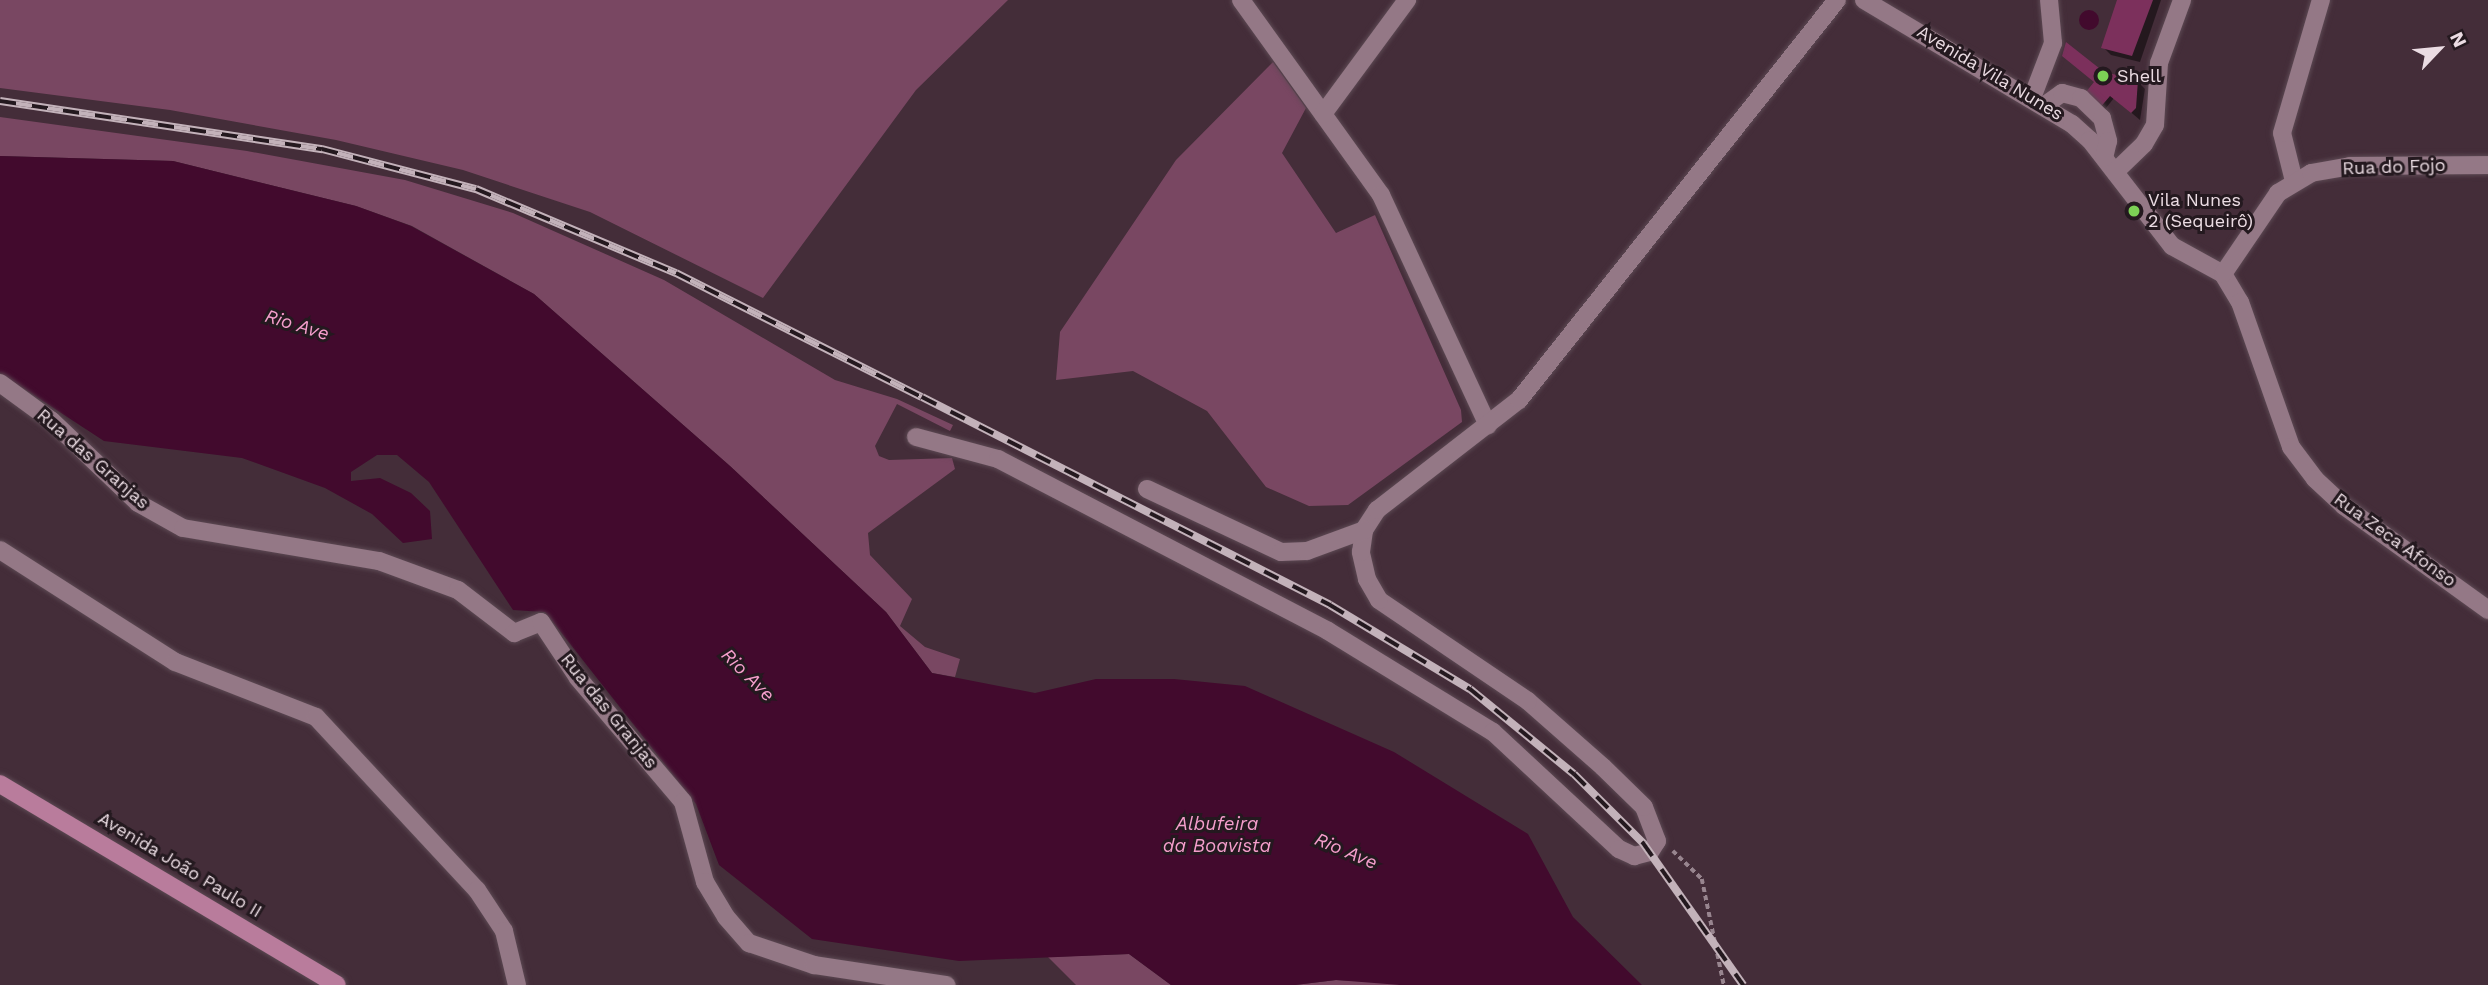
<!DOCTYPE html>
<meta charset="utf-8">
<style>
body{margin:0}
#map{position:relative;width:2488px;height:985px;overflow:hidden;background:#442d39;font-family:"Work Sans",sans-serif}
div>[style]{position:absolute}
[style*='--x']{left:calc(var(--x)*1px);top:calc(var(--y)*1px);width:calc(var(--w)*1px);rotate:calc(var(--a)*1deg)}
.green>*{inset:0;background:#794762}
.water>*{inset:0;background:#420a2d}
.round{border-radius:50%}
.shadow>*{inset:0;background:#0007}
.building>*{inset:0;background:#7c305c}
.path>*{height:3.5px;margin-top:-1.75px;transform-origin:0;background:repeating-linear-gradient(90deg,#98858f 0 5px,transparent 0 8.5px)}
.roads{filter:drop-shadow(0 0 2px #5c4953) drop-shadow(0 0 2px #5c4953)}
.minor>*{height:18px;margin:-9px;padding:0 9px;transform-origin:9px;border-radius:9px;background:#947886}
.major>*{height:18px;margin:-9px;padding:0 9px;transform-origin:9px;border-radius:9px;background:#b97c9c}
.rail>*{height:8px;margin-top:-4px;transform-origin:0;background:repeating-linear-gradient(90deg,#24191f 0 16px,#c3b2ba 0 32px);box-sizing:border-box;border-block:2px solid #c3b2ba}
.dots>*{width:19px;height:19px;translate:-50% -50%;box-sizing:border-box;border:4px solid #24191f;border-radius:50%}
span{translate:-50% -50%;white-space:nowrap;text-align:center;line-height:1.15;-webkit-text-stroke:6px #24191f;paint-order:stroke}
.street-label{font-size:18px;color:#ebdce3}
.poi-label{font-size:18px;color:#ebdce3}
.left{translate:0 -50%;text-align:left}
.water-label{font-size:19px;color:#f59ecc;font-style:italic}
.north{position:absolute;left:2404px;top:14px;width:70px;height:70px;-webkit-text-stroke:5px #24191f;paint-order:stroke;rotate:64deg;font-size:19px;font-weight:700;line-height:28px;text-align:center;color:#ebdce3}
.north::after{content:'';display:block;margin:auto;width:24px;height:32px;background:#ebdce3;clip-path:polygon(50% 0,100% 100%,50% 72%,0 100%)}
</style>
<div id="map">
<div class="green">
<i style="clip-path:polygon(0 0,1008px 0,916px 90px,763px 298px,590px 212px,463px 170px,336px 140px,170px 110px,0 88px)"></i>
<i style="clip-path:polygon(1273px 62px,1306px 108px,1282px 153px,1336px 233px,1375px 215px,1461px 410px,1462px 422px,1348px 505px,1309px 506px,1266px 487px,1207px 411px,1133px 371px,1056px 380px,1060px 332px,1176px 160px)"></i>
<i style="clip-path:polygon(0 117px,247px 151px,405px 180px,513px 213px,664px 280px,835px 380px,897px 399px,953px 425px,950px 431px,897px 404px,875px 446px,879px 456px,889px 460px,952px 458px,955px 469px,868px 533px,870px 555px,912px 599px,900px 626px,925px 647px,960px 659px,955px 677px,932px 673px,886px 612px,730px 466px,534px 294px,412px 226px,356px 206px,173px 161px,0 156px)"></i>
<i style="clip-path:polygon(1129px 954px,1171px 985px,1076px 985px,1048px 957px)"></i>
<i style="clip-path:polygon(1336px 980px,1396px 983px,1400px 985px,1295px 985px)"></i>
</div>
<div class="water">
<i class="round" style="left:2079px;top:10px;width:20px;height:20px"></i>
<i style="clip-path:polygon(0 156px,173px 161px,356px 206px,411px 226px,534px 294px,730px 466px,886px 612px,932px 673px,1035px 693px,1096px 679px,1174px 679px,1245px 686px,1394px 752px,1528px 834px,1573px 917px,1642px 985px,1400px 985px,1336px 980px,1295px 985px,1171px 985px,1129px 954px,959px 961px,812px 939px,719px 865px,696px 804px,545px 612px,513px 610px,429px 482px,397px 455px,377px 455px,351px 472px,351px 481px,380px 478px,411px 493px,430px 511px,432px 539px,403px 543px,372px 514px,325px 488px,242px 458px,104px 441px,0 373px)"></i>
</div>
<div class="shadow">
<i style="clip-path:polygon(2119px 0,2161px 0,2140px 62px,2111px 55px,2103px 47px)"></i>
<i style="clip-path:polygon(2104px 73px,2137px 81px,2145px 89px,2140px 120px,2114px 98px,2098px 118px)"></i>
</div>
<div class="building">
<i style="clip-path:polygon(2117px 0,2153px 0,2132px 56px,2101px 48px)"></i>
<i style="clip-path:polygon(2066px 42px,2104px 72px,2138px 80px,2136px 108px,2131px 113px,2110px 96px,2093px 116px,2077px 103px,2094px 82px,2062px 56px)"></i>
</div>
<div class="path">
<i style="--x:1673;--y:851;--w:40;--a:44"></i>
<i style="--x:1702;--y:879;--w:108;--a:78.3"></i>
</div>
<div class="roads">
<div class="minor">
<i style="--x:1241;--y:0;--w:240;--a:54.3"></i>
<i style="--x:1381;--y:195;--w:254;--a:65.1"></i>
<i style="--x:1864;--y:0;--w:242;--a:30.8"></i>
<i style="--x:2072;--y:124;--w:24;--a:42"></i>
<i style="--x:2090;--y:140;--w:134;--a:52.3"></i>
<i style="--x:2172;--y:246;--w:58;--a:28.8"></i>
<i style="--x:2032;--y:98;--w:59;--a:-69.1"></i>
<i style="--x:2053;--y:43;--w:43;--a:-95.3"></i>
<i style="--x:2045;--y:105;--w:21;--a:-35"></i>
<i style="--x:2062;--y:93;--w:20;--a:15"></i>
<i style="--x:2081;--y:98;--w:29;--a:44"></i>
<i style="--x:2102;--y:118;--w:24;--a:75"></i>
<i style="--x:2108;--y:141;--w:17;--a:103"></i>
<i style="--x:1323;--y:114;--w:142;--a:-53.6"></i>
<i style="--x:2115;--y:172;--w:40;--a:-44"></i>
<i style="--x:2144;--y:144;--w:22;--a:-60"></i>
<i style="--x:2155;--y:125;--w:62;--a:-86.3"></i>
<i style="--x:2159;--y:63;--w:67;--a:-69.9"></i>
<i style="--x:2294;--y:181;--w:49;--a:-104"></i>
<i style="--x:2282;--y:133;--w:139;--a:-73.7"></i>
<i style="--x:2223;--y:274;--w:33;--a:59"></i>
<i style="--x:2240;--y:302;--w:154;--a:70.6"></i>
<i style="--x:2291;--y:447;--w:40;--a:53"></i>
<i style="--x:2315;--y:479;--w:40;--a:43"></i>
<i style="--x:2344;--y:506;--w:178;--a:35.8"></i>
<i style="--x:2223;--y:274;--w:98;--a:-55.8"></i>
<i style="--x:2278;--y:193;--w:39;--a:-31"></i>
<i style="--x:2311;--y:173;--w:40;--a:-10"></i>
<i style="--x:2350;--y:166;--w:138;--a:-0.4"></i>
<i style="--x:0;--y:383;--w:64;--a:36.2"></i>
<i style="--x:52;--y:421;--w:119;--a:43.6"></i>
<i style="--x:138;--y:503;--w:51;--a:29.1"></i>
<i style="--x:183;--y:528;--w:199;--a:9.6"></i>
<i style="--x:379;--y:561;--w:84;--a:20.2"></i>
<i style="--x:458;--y:590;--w:71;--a:37.5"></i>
<i style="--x:514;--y:633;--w:29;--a:-22"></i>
<i style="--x:541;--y:622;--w:67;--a:56.5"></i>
<i style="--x:578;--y:678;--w:162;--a:49.7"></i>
<i style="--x:683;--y:802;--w:83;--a:74.6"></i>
<i style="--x:705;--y:882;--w:41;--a:59"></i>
<i style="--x:726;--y:917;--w:35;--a:49"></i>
<i style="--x:749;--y:943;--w:69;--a:18.7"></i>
<i style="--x:814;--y:965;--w:134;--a:8.6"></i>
<i style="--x:916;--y:437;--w:85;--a:15"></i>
<i style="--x:998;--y:459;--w:372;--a:27.5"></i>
<i style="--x:1328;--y:631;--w:193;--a:31.5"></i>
<i style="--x:1493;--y:732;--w:172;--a:42.9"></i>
<i style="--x:1619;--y:849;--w:17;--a:25"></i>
<i style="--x:1634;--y:856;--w:16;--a:-14"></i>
<i style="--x:1650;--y:852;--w:13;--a:-58"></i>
<i style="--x:1657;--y:841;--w:36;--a:-111"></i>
<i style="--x:1644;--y:807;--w:57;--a:-135.7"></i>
<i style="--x:1603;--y:767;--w:100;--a:-138.7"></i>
<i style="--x:1528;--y:701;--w:180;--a:-145.9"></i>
<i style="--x:1379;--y:600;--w:24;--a:-120"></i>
<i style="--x:1367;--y:579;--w:28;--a:-103"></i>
<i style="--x:1361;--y:552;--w:22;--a:-82"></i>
<i style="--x:1364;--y:530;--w:24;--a:-57"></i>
<i style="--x:1377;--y:510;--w:180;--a:-37.8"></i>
<i style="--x:1519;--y:400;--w:511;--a:-51.52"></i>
<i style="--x:1147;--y:489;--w:148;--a:25.2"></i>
<i style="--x:1281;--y:552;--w:26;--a:-2"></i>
<i style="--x:1307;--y:551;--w:61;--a:-20.2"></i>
<i style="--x:0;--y:550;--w:208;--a:32.6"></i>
<i style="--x:175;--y:662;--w:151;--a:21.3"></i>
<i style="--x:316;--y:717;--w:236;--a:47.1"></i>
<i style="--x:477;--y:890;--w:49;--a:56.6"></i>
<i style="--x:504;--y:931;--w:56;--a:76.5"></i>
</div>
<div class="major">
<i style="--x:0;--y:784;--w:392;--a:30.8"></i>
</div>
</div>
<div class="rail">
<i style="--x:0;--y:101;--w:326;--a:8.5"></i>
<i style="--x:322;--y:149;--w:159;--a:14.6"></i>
<i style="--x:476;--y:189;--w:217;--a:22.8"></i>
<i style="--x:676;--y:273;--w:275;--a:26.8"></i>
<i style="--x:922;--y:397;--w:458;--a:27"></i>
<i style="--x:1330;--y:605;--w:163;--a:31"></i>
<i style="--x:1470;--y:689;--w:134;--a:39.3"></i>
<i style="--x:1574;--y:774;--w:98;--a:45"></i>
<i style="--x:1643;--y:843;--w:174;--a:54.8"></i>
</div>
<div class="dots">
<i style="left:2103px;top:76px;background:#7cd155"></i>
<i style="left:2134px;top:211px;background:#7cd155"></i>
</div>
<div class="street-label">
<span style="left:1990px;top:73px;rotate:31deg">Avenida Vila Nunes</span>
<span style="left:2394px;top:167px;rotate:-2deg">Rua do Fojo</span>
<span style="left:93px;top:459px;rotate:41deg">Rua das Granjas</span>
<span style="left:2395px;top:540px;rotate:36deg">Rua Zeca Afonso</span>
<span style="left:609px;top:711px;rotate:51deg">Rua das Granjas</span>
<span style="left:180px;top:865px;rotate:31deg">Avenida João Paulo II</span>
</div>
<div class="poi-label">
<span class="left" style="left:2117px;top:76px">Shell</span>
<span class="left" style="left:2148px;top:211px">Vila Nunes<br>2 (Sequeirô)</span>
</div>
<div class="water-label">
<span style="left:297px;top:325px;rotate:17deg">Rio Ave</span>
<span style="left:748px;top:675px;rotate:45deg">Rio Ave</span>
<span style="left:1217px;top:835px">Albufeira<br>da Boavista</span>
<span style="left:1346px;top:851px;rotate:23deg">Rio Ave</span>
</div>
<div class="north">N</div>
</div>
